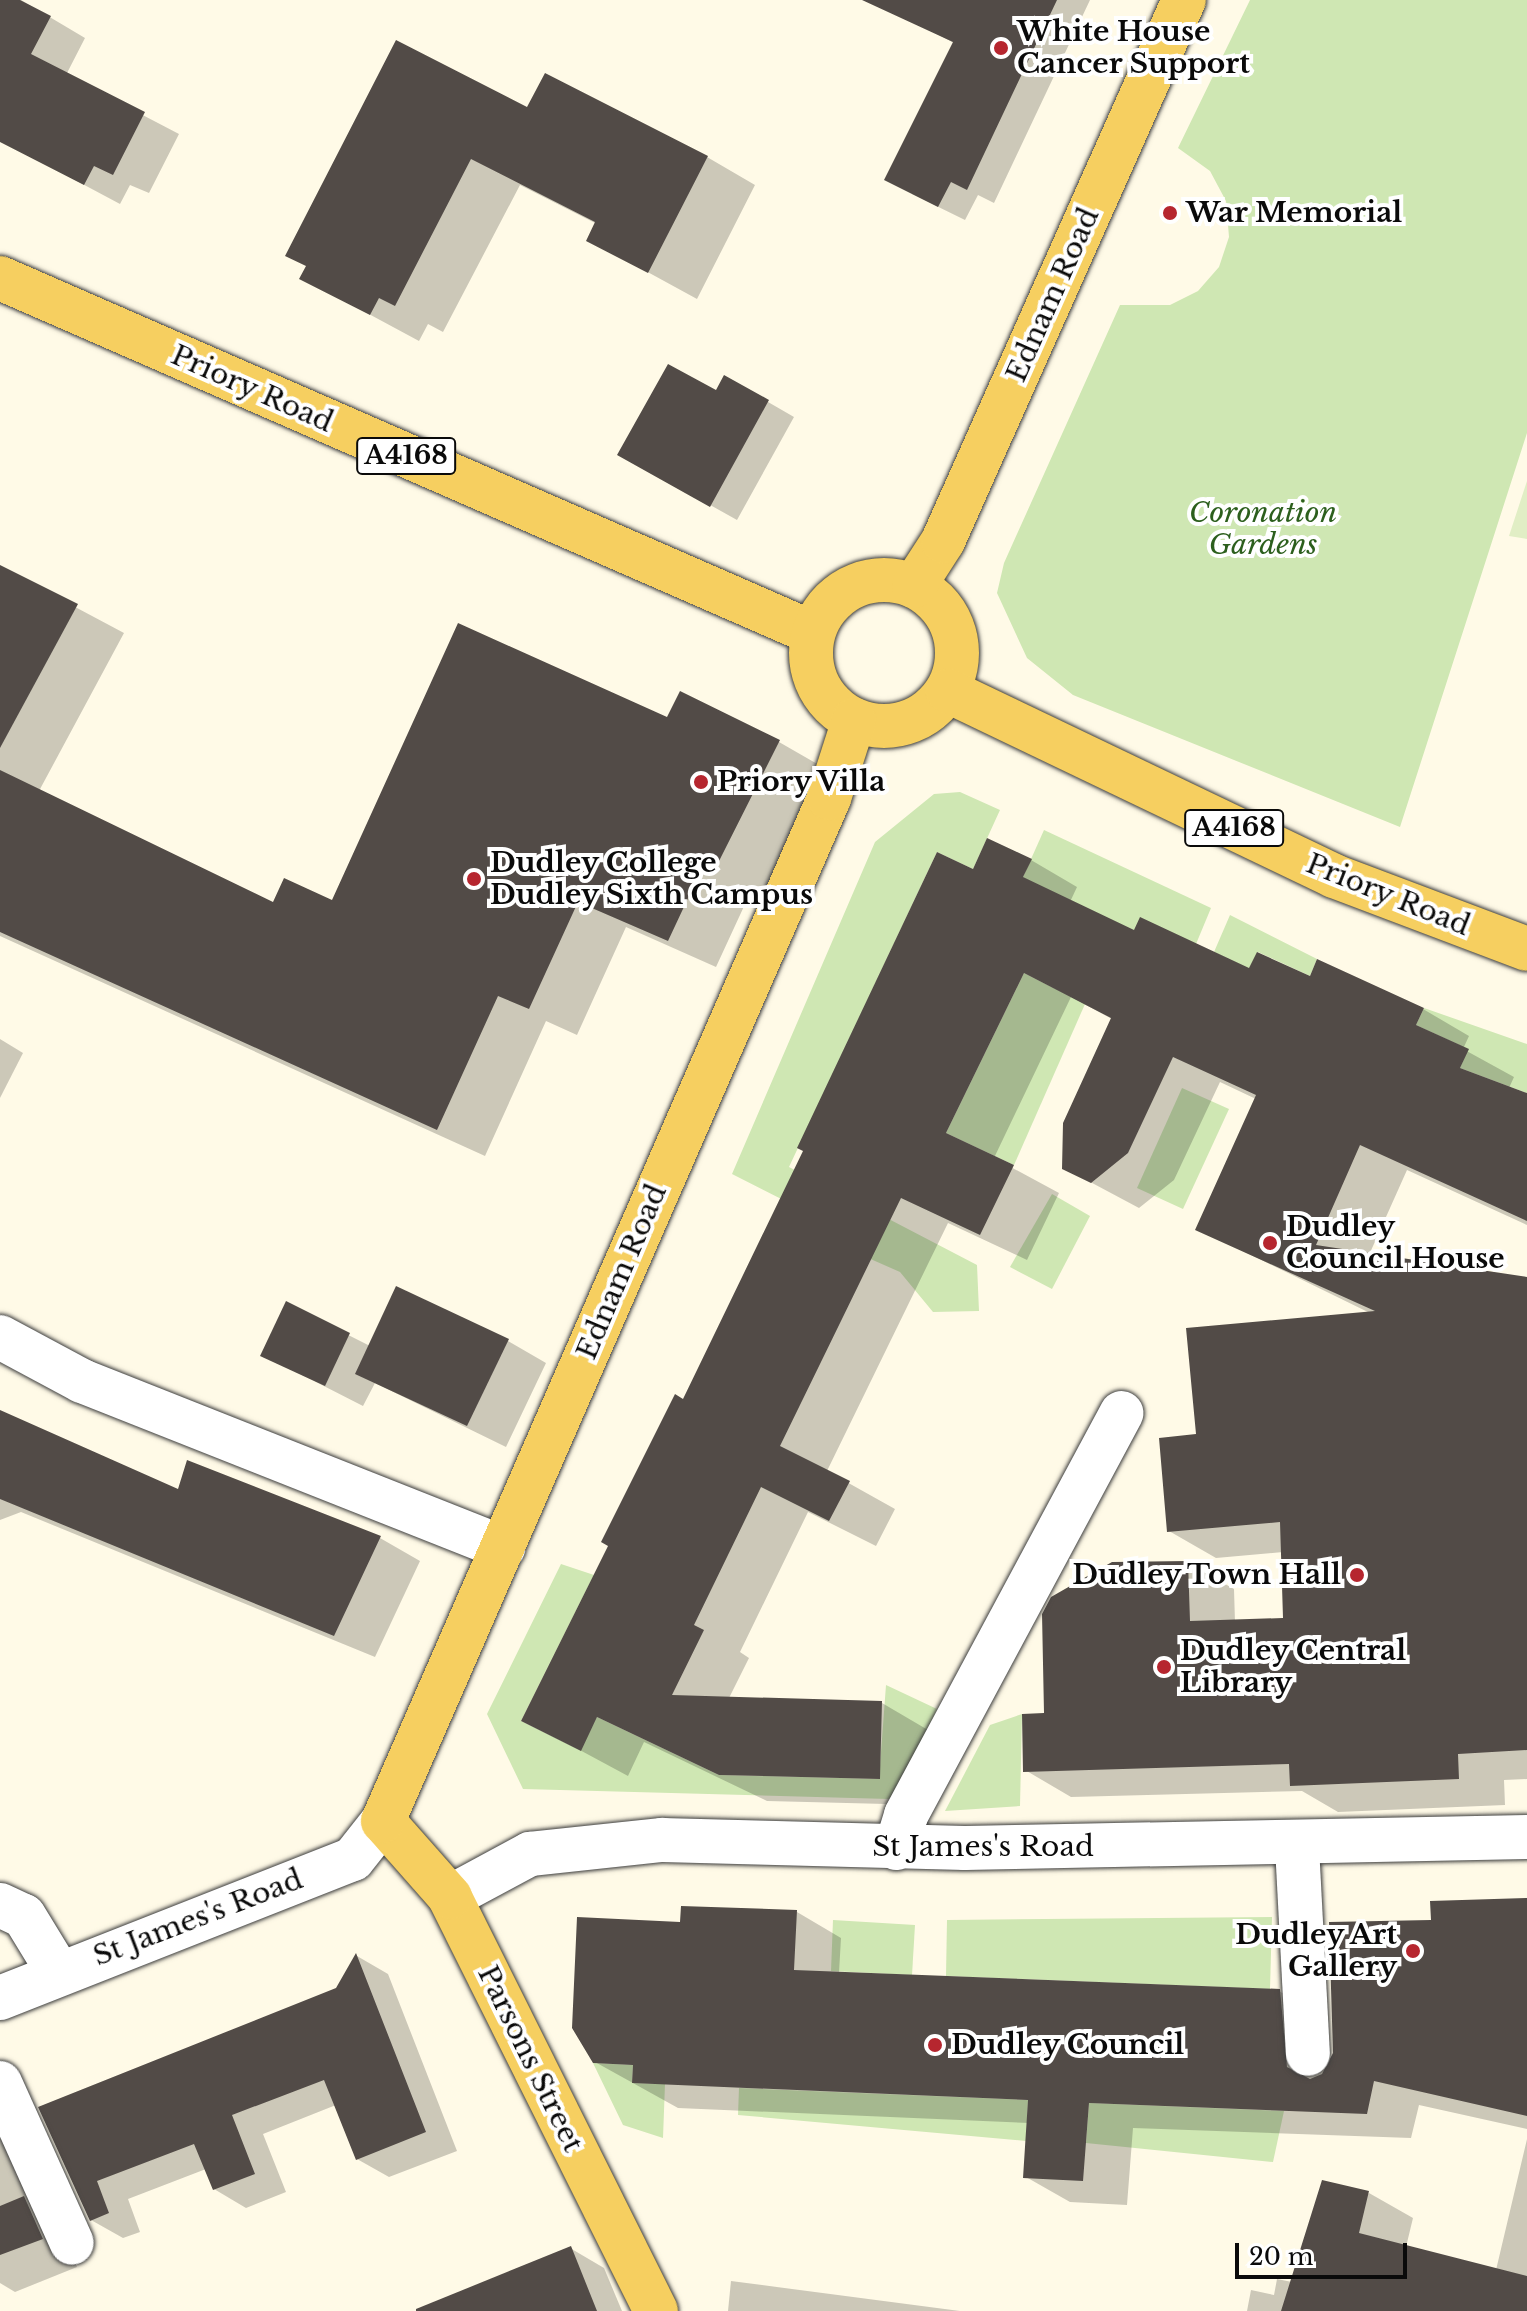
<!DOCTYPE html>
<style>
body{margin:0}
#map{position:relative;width:1527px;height:2311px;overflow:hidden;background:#fffae7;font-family:"Libre Baskerville",serif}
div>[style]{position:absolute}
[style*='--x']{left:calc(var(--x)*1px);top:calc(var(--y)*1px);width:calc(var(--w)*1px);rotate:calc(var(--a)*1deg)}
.green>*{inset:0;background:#cfe7b3}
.pitch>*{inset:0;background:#e1eec5}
.shadow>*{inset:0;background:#0003}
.building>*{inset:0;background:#524b47}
.roads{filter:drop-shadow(0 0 2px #3d3d3d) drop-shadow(0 0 2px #3d3d3d)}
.minor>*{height:44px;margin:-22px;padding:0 22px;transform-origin:22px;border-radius:22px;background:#fff}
.major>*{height:44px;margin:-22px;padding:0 22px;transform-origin:22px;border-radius:22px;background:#f6cf60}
.major>.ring{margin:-22px;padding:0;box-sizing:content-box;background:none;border:44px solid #f6cf60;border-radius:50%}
.dots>*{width:22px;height:22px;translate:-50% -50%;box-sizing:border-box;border:4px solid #fff;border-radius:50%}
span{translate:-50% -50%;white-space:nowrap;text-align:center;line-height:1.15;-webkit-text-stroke:8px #fff;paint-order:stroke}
.shield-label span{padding:2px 6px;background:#fff;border:2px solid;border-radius:6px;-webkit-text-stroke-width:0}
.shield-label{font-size:26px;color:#0a0a0a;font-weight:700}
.poi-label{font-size:28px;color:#0a0a0a;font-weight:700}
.left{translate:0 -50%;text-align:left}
.right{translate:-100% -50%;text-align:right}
.street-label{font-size:28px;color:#0a0a0a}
.park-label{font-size:28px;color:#2c5f1d;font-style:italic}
.scale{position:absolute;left:1235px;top:2243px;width:172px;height:36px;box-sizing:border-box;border:4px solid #0a0a0a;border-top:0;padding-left:10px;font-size:24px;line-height:28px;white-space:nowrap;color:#0a0a0a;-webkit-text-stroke:6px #fff;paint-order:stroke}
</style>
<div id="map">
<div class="green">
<i style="clip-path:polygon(1250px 0,1527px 0,1527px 433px,1400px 827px,1073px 695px,1027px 658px,997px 593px,1004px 563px,1120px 305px,1170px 305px,1198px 291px,1219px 267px,1229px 237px,1226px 201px,1210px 171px,1178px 148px)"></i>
<i style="clip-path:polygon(960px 792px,1000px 810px,973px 869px,937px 852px,789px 1167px,977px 1265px,979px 1311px,933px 1312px,900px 1272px,816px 1235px,813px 1215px,732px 1174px,875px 842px,934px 794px)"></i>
<i style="clip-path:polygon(1044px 830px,1211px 908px,1196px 944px,1107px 988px,1023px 877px)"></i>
<i style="clip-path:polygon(1230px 915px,1317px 959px,1310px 976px,1258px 952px,1249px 969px,1214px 952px)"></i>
<i style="clip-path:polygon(1024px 973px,1085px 1004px,1014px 1165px,946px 1133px)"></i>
<i style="clip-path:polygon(1424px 1008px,1527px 1044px,1527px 1093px,1460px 1068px,1468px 1049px,1416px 1025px)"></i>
<i style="clip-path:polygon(1182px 1088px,1229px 1109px,1183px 1209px,1137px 1188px)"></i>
<i style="clip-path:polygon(1052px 1194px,1090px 1216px,1052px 1289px,1010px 1267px)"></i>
<i style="clip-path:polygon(561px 1564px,594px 1575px,521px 1721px,580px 1750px,597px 1717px,719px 1775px,879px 1779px,886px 1685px,937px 1709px,903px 1784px,889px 1799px,523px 1789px,487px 1714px)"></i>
<i style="clip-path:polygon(1022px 1714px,1020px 1806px,945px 1811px,990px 1725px)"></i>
<i style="clip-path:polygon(1272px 1917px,1270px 1989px,946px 1976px,947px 1920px)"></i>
<i style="clip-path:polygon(833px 1920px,915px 1925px,912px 1975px,831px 1971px)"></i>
<i style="clip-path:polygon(593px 2063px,633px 2065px,632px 2083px,665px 2084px,663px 2138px,623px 2125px)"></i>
<i style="clip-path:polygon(739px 2088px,1028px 2100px,1026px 2141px,738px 2115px)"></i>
<i style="clip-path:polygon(1089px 2103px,1284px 2111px,1273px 2162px,1086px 2143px)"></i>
</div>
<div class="pitch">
<i style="clip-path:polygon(1527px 481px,1527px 539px,1509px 536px)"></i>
</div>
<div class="shadow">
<i style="clip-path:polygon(0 0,21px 0,85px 38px,66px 75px,179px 134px,149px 193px,130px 185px,120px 204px,0 140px)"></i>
<i style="clip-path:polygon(924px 0,1090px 0,994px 203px,978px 195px,965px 220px,912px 194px,954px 43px,914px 22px)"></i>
<i style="clip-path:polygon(528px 110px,707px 157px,755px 185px,697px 299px,589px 240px,597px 224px,520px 185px,443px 332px,428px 324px,419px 341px,302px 278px)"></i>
<i style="clip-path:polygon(725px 377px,794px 417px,737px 520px,619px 454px,716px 393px)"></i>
<i style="clip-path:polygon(0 567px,124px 633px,39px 791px,274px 905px,333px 903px,668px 720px,779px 742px,826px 769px,764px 895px,752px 889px,716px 967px,626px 927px,577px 1035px,546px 1021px,485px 1156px,0 936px)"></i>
<i style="clip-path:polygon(1031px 860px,1077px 887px,1070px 902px,1135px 933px,1250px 971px,1311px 979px,1423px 1009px,1469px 1036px,1463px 1049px,1514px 1077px,1509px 1088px,1527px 1095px,1527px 1225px,1407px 1170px,1369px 1255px,1527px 1279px,1527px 1779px,1504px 1780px,1505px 1805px,1338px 1812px,1302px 1791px,1071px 1797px,1025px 1770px,1046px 1715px,1188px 1563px,1234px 1589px,1235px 1622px,1285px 1620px,1283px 1552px,1216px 1558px,1169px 1531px,1198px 1436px,1372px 1314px,1198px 1229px,1256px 1099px,1220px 1082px,1174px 1180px,1139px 1208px,1064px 1168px,1112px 1019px,1071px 997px,994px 1158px,1059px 1193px,1027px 1260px,948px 1223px,827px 1471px,895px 1509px,876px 1546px,808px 1512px,740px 1652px,749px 1658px,729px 1698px,882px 1703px,928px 1730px,926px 1805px,767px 1801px,644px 1742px,628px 1776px,524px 1720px,684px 1401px,974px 871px)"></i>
<i style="clip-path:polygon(0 1039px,23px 1053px,0 1098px)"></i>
<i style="clip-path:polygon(287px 1304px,370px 1346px,508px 1341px,546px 1363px,506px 1447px,375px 1383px,363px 1406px,263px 1355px)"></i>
<i style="clip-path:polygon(0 1414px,179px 1492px,380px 1538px,420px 1561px,375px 1657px,21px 1512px,0 1520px)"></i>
<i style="clip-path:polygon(1527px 1900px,1527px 2129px,1419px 2105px,1411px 2138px,1133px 2128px,1127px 2205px,1070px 2202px,1026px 2177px,1029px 2123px,678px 2108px,595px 2062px,682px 1924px,797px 1912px,841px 1938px,839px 1973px,1279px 1991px,1323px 2017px,1326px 2071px,1433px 1922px)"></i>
<i style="clip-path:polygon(357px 1956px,388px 1974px,457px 2151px,389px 2177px,357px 2159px,336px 2105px,263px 2134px,286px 2192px,246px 2208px,214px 2189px,206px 2169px,128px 2199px,140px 2232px,123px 2238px,91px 2220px,41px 2108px,338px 1989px)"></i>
<i style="clip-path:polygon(0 2132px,24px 2146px,77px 2267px,15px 2292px,0 2283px)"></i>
<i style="clip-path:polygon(1527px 2139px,1527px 2311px,1247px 2311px,1251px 2290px,1274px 2295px,1277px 2279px,1292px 2282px,1369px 2193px,1413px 2218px,1406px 2247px,1496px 2270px)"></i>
<i style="clip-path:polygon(570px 2248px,604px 2268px,622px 2311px,505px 2311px)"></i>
<i style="clip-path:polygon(731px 2281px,960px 2311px,728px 2311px)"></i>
</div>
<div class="building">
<i style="clip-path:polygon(0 0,20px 0,51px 16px,31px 54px,145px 112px,113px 175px,94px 166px,84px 185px,0 142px)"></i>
<i style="clip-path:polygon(862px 0,1057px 0,967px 190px,951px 182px,938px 207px,884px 180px,953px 42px)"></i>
<i style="clip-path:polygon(396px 40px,527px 107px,545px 73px,708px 156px,648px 273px,586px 241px,595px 222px,471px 159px,395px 306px,379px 298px,370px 315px,299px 279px,306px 266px,285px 256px)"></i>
<i style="clip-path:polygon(668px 364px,716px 390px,724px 375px,769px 400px,710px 507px,617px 455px)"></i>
<i style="clip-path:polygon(0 565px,78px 604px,0 748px)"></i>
<i style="clip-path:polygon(458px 623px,667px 717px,680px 691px,780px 740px,715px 869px,704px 864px,668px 941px,578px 902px,529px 1009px,498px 996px,437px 1130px,0 932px,0 770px,273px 902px,284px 878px,332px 900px)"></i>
<i style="clip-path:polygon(987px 838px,1032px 859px,1023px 877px,1134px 930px,1140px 917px,1249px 968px,1257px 952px,1310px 976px,1317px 959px,1424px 1008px,1416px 1025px,1469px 1049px,1460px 1068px,1527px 1093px,1527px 1221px,1360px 1145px,1316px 1245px,1527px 1277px,1527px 1750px,1458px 1754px,1459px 1779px,1290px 1786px,1289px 1764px,1023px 1772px,1022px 1714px,1044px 1713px,1042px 1614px,1051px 1597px,1112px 1562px,1188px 1561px,1190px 1621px,1283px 1618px,1280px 1522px,1167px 1532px,1159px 1438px,1196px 1434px,1186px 1328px,1375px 1311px,1195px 1230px,1256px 1095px,1173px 1057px,1128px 1153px,1091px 1183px,1062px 1169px,1063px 1123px,1111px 1018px,1024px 973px,946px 1133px,1014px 1165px,980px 1235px,901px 1198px,780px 1446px,850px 1481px,829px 1521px,761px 1487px,694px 1625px,704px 1630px,672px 1695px,882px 1701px,880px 1779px,719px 1775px,597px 1717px,581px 1751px,521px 1721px,608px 1546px,601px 1542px,675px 1394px,683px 1399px,803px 1151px,797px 1148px,937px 852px,973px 869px)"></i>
<i style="clip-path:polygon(396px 1286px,509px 1339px,467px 1426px,355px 1374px)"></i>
<i style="clip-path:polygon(286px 1301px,350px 1333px,325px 1386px,260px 1356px)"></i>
<i style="clip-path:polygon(0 1410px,178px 1489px,187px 1460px,381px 1536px,334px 1636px,0 1499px)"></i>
<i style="clip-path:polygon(1527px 1898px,1527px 2116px,1374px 2081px,1367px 2114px,1089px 2103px,1083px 2181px,1023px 2178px,1028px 2100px,632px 2083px,633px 2065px,593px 2063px,572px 2028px,577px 1917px,680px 1922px,681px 1906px,797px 1910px,794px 1970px,1280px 1989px,1287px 2067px,1310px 2079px,1322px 2074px,1333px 2053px,1329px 1922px,1431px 1920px,1430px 1901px)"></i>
<i style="clip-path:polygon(356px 1953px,426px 2132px,356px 2160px,324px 2080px,232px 2115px,255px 2174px,213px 2190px,194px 2144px,97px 2181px,109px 2213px,90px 2221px,38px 2107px,336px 1988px)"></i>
<i style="clip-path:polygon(1322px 2180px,1369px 2191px,1359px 2233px,1527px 2276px,1527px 2311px,1281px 2311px)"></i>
<i style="clip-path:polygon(24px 2196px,43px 2239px,0 2255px,0 2206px)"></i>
<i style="clip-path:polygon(571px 2246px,597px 2311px,416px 2311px,416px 2309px)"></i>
</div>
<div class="roads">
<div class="minor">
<i style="--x:0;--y:1337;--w:93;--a:28.2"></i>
<i style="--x:82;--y:1381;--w:453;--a:21.6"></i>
<i style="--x:1297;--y:1846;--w:208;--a:87"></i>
<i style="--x:896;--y:1848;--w:34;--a:-73"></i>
<i style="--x:906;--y:1815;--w:456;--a:-61.8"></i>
<i style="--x:450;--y:1897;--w:91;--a:-28.3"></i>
<i style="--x:530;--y:1854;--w:133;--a:-6.1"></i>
<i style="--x:662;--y:1840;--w:303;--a:1.5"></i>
<i style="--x:965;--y:1848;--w:562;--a:-1.12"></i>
<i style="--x:0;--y:1905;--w:26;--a:25"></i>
<i style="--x:24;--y:1916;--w:63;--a:58.6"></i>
<i style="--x:0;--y:1998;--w:379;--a:-21.5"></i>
<i style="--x:353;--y:1859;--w:48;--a:-51.7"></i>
<i style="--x:0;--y:2083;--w:175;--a:65.8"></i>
</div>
<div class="major">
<i style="--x:0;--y:278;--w:887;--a:23.59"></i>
<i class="ring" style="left:811px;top:580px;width:102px;height:102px"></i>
<i style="--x:914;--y:586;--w:54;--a:-57.2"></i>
<i style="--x:943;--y:541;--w:592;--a:-65.99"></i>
<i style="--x:948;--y:691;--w:428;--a:25.6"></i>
<i style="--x:1334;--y:876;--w:206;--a:20.7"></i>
<i style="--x:656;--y:2311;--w:462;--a:-116.5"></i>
<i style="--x:450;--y:1897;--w:101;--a:-131.4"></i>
<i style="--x:383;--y:1821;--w:1116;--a:-66.44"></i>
<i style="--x:829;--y:798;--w:82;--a:-72.2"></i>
</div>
</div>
<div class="dots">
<i style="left:1001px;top:48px;background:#b6262f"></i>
<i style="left:1170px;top:213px;background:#b6262f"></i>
<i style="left:701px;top:782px;background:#b6262f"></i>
<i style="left:474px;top:879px;background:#b6262f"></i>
<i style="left:1270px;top:1243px;background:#b6262f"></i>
<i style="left:1357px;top:1575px;background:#b6262f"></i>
<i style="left:1164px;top:1667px;background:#b6262f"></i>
<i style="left:1413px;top:1951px;background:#b6262f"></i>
<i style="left:935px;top:2045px;background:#b6262f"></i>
</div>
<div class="shield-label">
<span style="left:406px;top:456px">A4168</span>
<span style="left:1234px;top:828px">A4168</span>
</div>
<div class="poi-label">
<span class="left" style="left:1017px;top:48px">White House<br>Cancer Support</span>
<span class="left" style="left:1186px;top:213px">War Memorial</span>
<span class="left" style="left:717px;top:782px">Priory Villa</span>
<span class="left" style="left:490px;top:879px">Dudley College<br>Dudley Sixth Campus</span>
<span class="left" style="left:1286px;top:1243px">Dudley<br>Council House</span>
<span class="right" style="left:1341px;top:1575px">Dudley Town Hall</span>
<span class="left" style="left:1180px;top:1667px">Dudley Central<br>Library</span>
<span class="right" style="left:1397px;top:1951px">Dudley Art<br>Gallery</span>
<span class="left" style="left:951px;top:2045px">Dudley Council</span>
</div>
<div class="street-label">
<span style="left:1053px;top:295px;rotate:-66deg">Ednam Road</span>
<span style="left:252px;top:389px;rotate:24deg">Priory Road</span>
<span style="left:1388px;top:895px;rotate:22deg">Priory Road</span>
<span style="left:622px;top:1272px;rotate:-67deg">Ednam Road</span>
<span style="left:983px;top:1847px">St James's Road</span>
<span style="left:198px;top:1918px;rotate:-21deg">St James's Road</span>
<span style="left:530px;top:2059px;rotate:64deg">Parsons Street</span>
</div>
<div class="park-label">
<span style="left:1263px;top:529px">Coronation<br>Gardens</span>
</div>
<div class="scale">20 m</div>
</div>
